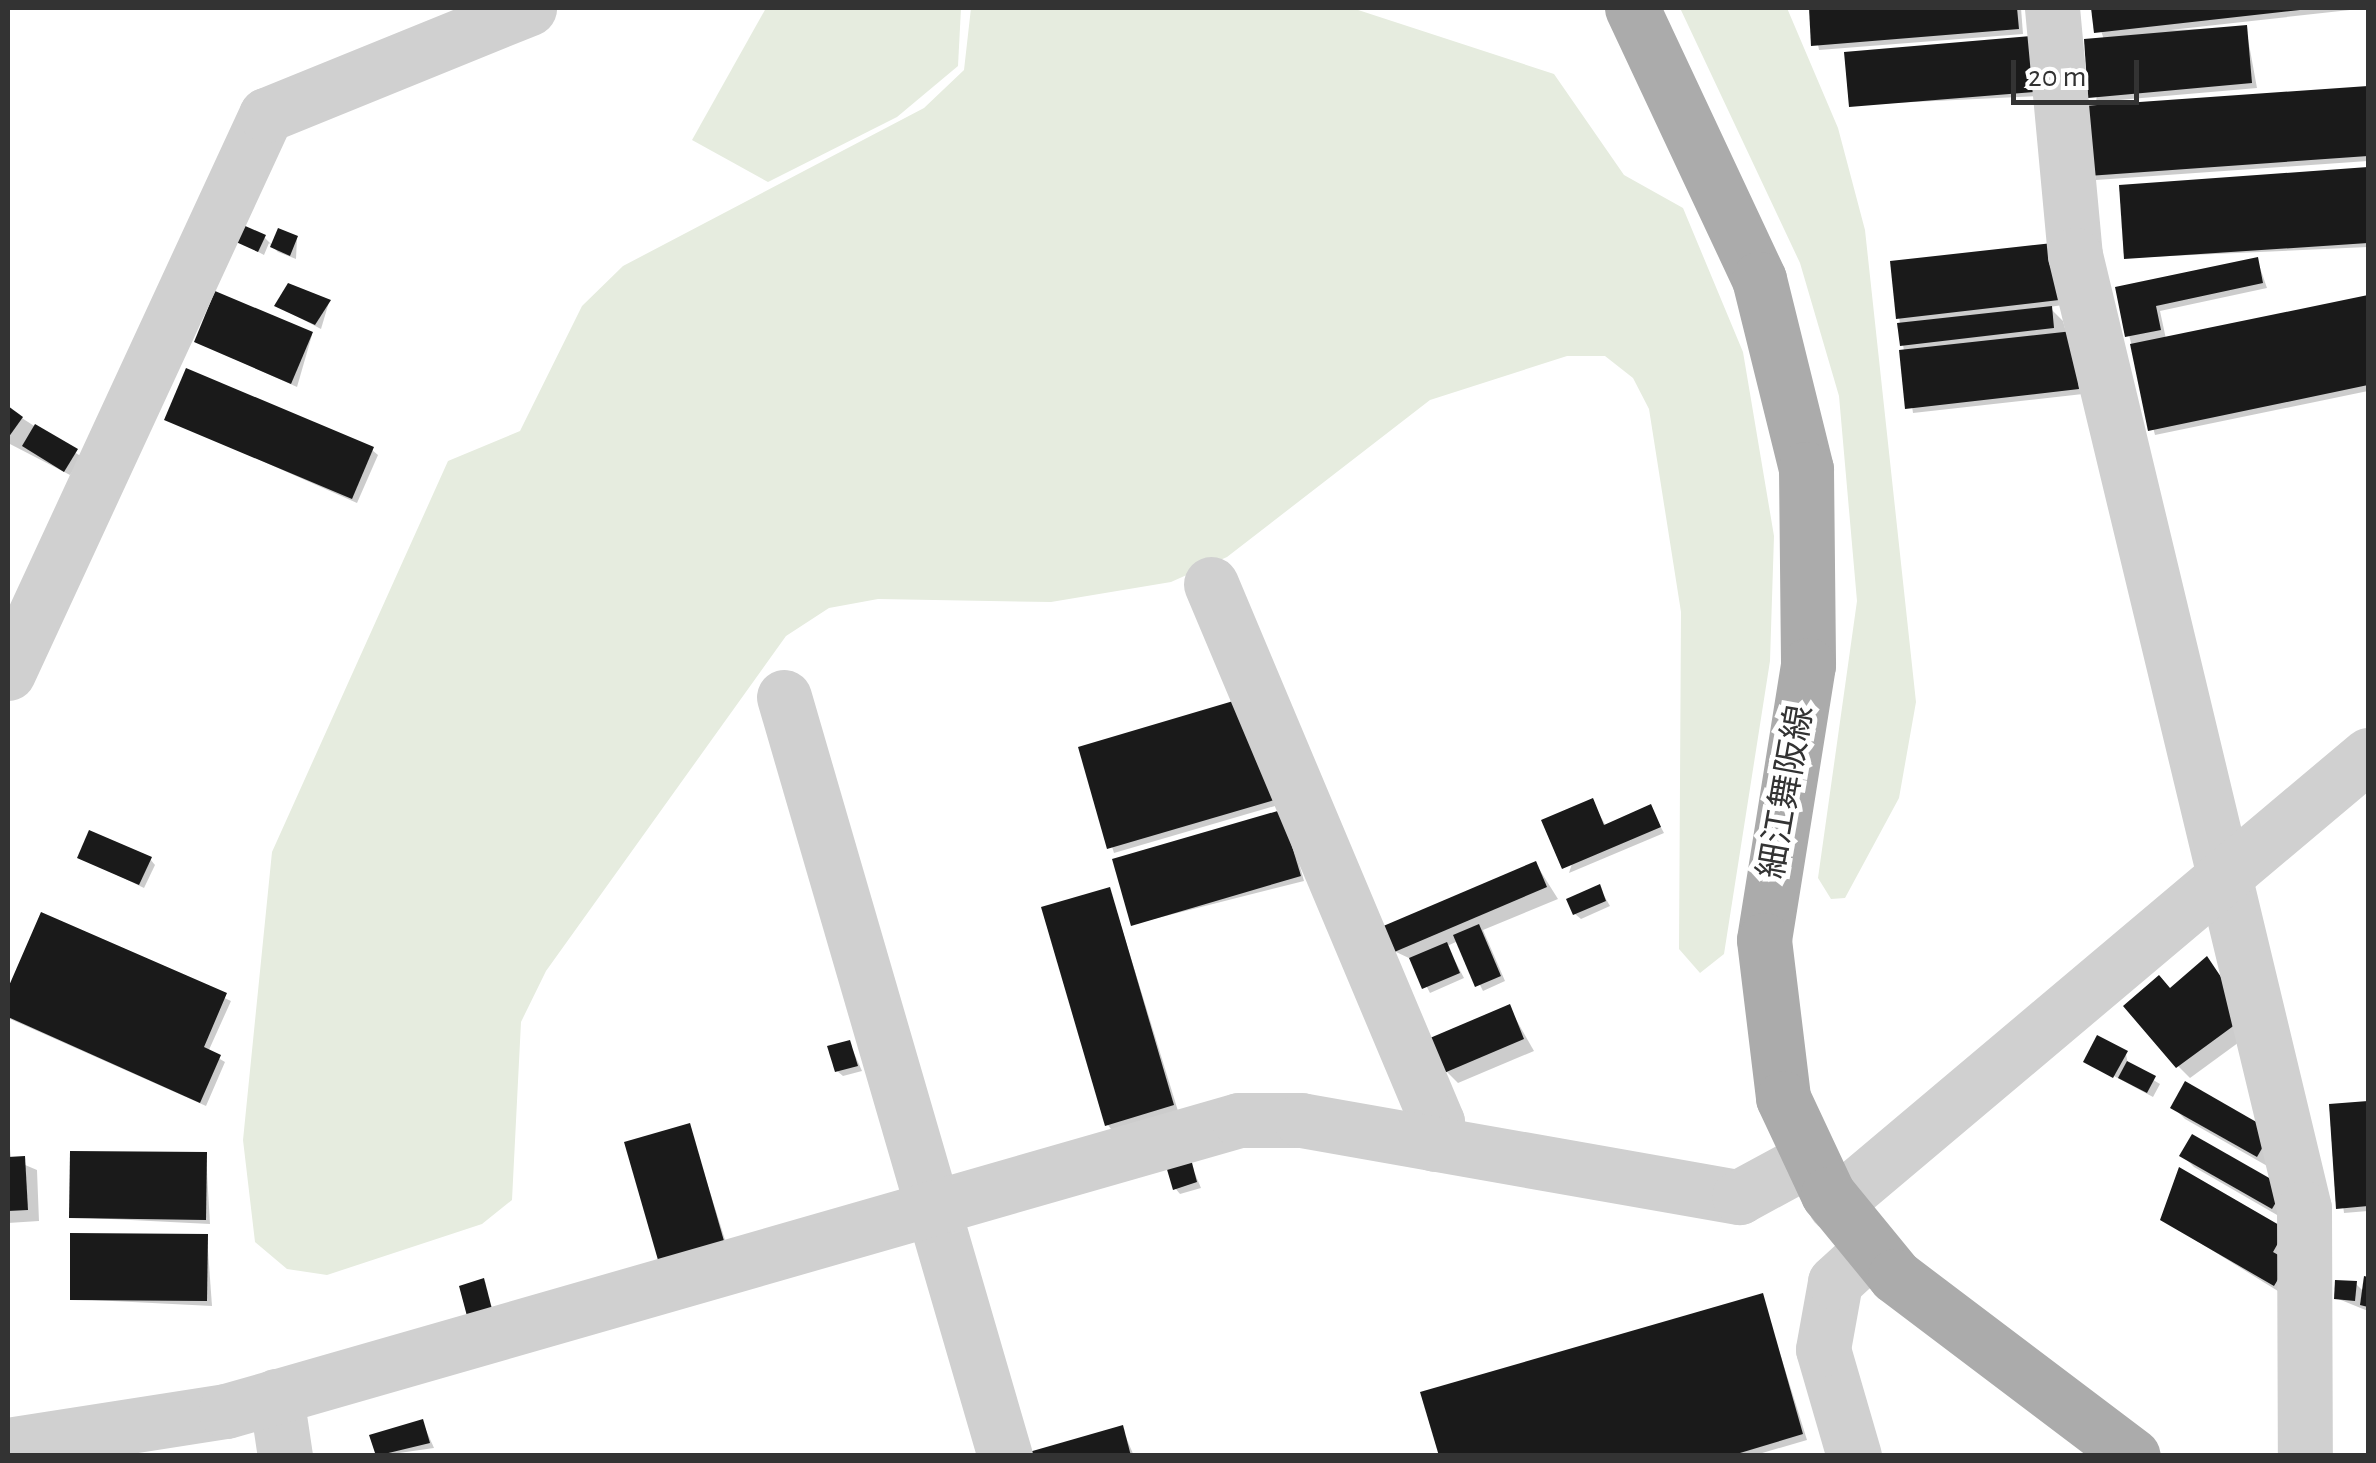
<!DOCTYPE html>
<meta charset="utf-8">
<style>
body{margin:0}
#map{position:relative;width:2376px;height:1463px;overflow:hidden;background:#fff;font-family:"Alegreya Sans","Noto Sans JP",sans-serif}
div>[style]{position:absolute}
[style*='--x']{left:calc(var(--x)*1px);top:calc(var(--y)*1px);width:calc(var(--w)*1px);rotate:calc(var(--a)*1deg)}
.green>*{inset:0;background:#e6ecdf}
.shadow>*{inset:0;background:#0003}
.building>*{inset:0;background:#1a1a1a}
.minor>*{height:55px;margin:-27.5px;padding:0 27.5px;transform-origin:27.5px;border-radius:27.5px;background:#d0d0d0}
.major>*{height:55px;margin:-27.5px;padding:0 27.5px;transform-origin:27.5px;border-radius:27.5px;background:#ababab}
span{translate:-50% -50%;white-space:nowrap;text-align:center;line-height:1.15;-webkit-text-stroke:10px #fff;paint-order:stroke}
.street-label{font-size:35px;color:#333}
.frame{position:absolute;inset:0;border:10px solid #333;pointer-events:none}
.scale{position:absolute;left:2011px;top:60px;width:128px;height:45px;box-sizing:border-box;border:5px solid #333;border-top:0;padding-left:12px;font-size:30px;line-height:35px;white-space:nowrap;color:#333;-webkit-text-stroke:8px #fff;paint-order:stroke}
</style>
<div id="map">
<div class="green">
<i style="clip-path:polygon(766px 8px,961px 8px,958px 66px,897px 117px,768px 182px,692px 140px)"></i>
<i style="clip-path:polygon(971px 8px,1352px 8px,1554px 74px,1624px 175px,1683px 208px,1743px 352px,1774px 536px,1770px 661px,1724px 954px,1700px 973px,1679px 949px,1681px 612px,1649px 409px,1633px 378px,1605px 356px,1567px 356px,1430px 400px,1227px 557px,1171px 582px,1051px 602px,878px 599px,829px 608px,786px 636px,546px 971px,521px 1022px,512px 1200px,482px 1224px,327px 1275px,287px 1269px,255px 1242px,243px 1140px,272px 852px,448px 461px,520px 431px,582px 306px,623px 266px,924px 108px,964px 70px)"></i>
<i style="clip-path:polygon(1680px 8px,1787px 8px,1838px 128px,1865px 230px,1916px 702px,1899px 798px,1845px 898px,1831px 899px,1818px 878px,1857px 601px,1839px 396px,1800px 263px)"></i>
</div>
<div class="shadow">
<i style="clip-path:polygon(1811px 8px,2021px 8px,2023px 34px,1819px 50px)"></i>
<i style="clip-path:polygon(2094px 8px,2368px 8px,2170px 30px,2246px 28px,2257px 88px,2096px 102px,2104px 40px)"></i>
<i style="clip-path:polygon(2030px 39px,2040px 96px,1851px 105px)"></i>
<i style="clip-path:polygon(2368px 88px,2368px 161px,2096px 180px,2086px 108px)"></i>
<i style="clip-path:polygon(2368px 170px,2368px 247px,2126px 258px,2121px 187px)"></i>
<i style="clip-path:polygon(264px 237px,273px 246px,297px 238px,296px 259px,278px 252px,269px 243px,264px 255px,239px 242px)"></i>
<i style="clip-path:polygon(2052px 246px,2063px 305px,2049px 307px,2063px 321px,2083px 394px,1913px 413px,1899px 317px)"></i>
<i style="clip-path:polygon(2257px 259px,2267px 288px,2160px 311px,2166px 339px,2368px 297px,2368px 391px,2155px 435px,2117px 289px)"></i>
<i style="clip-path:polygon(329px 302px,321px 329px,277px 306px)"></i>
<i style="clip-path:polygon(312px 335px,297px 387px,197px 342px)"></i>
<i style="clip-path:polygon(8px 409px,82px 457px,70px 475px,8px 443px)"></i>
<i style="clip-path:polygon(167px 419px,372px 450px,378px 455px,357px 503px)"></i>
<i style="clip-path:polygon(1081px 749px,1285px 803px,1114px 853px)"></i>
<i style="clip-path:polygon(1592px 801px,1606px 826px,1650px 807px,1664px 833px,1569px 873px)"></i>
<i style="clip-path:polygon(1286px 818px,1304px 881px,1134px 924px)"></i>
<i style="clip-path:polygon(80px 857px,150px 859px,155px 865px,144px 888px)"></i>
<i style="clip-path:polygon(1536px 864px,1558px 899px,1483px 930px,1505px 981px,1483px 991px,1458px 941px,1447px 946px,1464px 978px,1430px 993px,1413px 960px,1394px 951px)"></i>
<i style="clip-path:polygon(1599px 887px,1610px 906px,1581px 919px,1575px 914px)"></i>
<i style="clip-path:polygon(1110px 890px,1178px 1111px,1112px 1130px,1107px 1124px)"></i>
<i style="clip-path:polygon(43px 915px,231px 1001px,208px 1052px,225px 1062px,206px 1106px,8px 1018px,8px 994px)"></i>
<i style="clip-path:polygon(2207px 959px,2257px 1029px,2190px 1078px,2178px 1066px)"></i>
<i style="clip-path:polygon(1509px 1007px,1534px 1051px,1458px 1083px,1446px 1071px)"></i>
<i style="clip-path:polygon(849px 1042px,862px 1071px,843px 1076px,837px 1071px)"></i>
<i style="clip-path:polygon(2126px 1054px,2128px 1065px,2160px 1084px,2153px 1097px,2086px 1061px)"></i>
<i style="clip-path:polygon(2368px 1103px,2368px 1211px,2344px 1213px,2331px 1106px)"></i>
<i style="clip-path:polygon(2173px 1107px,2270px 1133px,2269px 1167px,2185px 1119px)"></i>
<i style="clip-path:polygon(689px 1126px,727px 1246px,665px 1264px)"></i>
<i style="clip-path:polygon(8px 1129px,11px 1159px,37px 1170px,39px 1221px,8px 1223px)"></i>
<i style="clip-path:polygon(206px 1155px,210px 1224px,71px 1217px)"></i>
<i style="clip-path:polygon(2182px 1155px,2283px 1189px,2284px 1219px,2194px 1167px)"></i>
<i style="clip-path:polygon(1190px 1162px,1201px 1188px,1180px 1194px,1175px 1188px)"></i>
<i style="clip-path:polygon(2180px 1171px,2284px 1231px,2286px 1296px,2163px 1220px)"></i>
<i style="clip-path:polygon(207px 1237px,212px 1306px,72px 1299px)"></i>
<i style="clip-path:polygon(2368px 1279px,2368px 1311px,2336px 1298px,2356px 1284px,2364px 1292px)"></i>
<i style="clip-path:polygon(1762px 1296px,1807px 1440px,1752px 1456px,1441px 1456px)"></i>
<i style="clip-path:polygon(422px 1421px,434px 1448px,378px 1456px,372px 1436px)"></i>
<i style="clip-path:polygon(1122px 1428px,1134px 1456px,1032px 1456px)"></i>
</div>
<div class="building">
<i style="clip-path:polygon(1809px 8px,2017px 8px,2019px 29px,1811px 46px)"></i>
<i style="clip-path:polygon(2091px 8px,2300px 8px,2300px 10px,2094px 33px)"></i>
<i style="clip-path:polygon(2247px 25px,2252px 83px,2088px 98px,2084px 39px)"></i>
<i style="clip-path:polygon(2031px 36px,2035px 92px,1849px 107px,1844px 52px)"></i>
<i style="clip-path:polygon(2368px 86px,2368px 156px,2088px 176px,2083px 106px)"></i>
<i style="clip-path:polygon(2368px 167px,2368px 243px,2124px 259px,2119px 185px)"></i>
<i style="clip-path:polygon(243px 225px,266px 235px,258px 252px,236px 242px)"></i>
<i style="clip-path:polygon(278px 228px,298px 236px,290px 256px,270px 247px)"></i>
<i style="clip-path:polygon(2053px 243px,2059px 300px,1896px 319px,1890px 261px)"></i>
<i style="clip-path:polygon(2258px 257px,2263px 283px,2156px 306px,2161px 330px,2125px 337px,2115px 287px)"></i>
<i style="clip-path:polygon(288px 283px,331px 300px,315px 325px,274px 306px)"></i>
<i style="clip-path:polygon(215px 291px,313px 332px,291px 384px,194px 342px)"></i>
<i style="clip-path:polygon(2368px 295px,2368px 385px,2148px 431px,2130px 344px)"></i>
<i style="clip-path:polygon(2052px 306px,2054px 328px,1900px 346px,1897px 323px)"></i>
<i style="clip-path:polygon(2073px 331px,2079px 389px,1905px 409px,1899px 350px)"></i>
<i style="clip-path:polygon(186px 368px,374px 447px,352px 499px,164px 420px)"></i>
<i style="clip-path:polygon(8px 406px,23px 417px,8px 438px)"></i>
<i style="clip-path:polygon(35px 424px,78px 449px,64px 472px,22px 446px)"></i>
<i style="clip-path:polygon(1240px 699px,1281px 798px,1107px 849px,1078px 747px)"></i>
<i style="clip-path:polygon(1593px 798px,1604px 825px,1651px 804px,1661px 827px,1562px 869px,1541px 820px)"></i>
<i style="clip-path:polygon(1281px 810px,1301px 876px,1131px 926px,1112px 859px)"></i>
<i style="clip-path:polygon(89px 830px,152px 857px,139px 885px,77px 858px)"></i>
<i style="clip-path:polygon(1536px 861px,1547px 887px,1392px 953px,1381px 927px)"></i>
<i style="clip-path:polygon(1600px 884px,1606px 901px,1573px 915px,1566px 899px)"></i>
<i style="clip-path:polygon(1110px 887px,1174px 1105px,1105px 1126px,1041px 907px)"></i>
<i style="clip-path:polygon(41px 912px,227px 993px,204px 1047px,221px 1055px,200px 1103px,8px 1017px,8px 988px)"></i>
<i style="clip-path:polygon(1479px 924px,1501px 976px,1475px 987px,1453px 935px)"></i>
<i style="clip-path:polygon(1447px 942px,1460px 973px,1422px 989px,1409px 958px)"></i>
<i style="clip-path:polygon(2207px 956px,2247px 1016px,2176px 1068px,2123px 1006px,2159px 975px,2170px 988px)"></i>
<i style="clip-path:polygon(1510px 1004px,1524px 1039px,1444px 1073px,1430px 1038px)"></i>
<i style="clip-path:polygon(2097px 1035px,2128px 1051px,2113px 1078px,2083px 1062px)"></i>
<i style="clip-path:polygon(850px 1040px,858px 1066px,835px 1072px,827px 1046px)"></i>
<i style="clip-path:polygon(2127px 1061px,2156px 1076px,2147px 1093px,2118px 1078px)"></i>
<i style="clip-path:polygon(2185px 1081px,2272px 1131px,2257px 1157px,2170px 1108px)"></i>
<i style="clip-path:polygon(2368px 1101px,2368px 1206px,2336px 1209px,2329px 1104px)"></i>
<i style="clip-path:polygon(690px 1123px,724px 1241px,658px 1260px,624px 1142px)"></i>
<i style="clip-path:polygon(2192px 1134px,2285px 1187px,2272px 1209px,2179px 1156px)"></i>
<i style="clip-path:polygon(70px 1151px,207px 1152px,206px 1220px,69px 1218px)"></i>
<i style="clip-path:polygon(25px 1156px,28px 1210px,8px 1211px,8px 1157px)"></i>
<i style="clip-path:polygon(1191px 1159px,1197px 1182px,1173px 1190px,1166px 1166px)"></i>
<i style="clip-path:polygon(2179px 1167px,2286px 1229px,2273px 1252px,2289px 1261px,2274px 1286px,2160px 1220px)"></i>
<i style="clip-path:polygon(70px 1233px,208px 1234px,207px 1301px,70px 1300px)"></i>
<i style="clip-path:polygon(2364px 1276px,2368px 1277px,2368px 1307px,2360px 1305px)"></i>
<i style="clip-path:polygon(484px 1278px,492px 1309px,467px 1316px,459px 1286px)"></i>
<i style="clip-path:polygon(2335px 1280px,2357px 1281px,2355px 1301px,2334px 1299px)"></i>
<i style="clip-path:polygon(1763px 1293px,1803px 1434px,1730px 1456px,1439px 1456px,1420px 1392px)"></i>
<i style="clip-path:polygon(423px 1419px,430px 1443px,376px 1456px,369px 1435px)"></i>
<i style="clip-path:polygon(1123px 1425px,1131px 1456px,1022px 1456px,1022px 1454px)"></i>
</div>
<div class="minor">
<i style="--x:2052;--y:8;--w:248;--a:84.7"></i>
<i style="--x:2075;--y:255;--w:980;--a:76.49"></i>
<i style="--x:2304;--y:1208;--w:248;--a:89.8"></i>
<i style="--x:1211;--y:584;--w:584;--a:67.21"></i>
<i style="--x:1437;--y:1122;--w:22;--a:98"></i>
<i style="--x:8;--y:673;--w:615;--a:-65.19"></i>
<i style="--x:266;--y:115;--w:284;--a:-22.1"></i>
<i style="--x:784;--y:697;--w:791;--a:73.77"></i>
<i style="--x:1835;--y:1204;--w:697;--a:-40.11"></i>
<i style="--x:276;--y:1396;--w:61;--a:81.5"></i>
<i style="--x:8;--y:1445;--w:221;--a:-8.9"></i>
<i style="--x:226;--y:1411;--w:1054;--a:-16.03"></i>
<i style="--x:1239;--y:1120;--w:62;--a:0"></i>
<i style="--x:1301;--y:1120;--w:445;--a:10"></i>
<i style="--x:1739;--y:1197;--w:80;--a:-28.5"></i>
<i style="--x:1854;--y:1456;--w:111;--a:-106.2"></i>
<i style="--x:1823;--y:1349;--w:68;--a:-79.8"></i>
<i style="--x:1835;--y:1282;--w:47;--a:-42.4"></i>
</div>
<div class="major">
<i style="--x:1632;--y:8;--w:299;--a:64.9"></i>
<i style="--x:1759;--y:279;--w:196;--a:76.1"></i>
<i style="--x:1806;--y:469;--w:196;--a:89.4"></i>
<i style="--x:1808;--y:665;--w:278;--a:99.1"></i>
<i style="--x:1764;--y:940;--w:159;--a:83.1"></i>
<i style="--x:1783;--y:1098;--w:106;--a:64.9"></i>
<i style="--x:1828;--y:1194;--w:106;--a:50.7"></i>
<i style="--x:1895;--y:1276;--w:298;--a:37.1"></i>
</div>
<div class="street-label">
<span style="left:1787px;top:792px;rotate:-80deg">細江舞阪線</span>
</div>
<div class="frame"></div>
<div class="scale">20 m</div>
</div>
